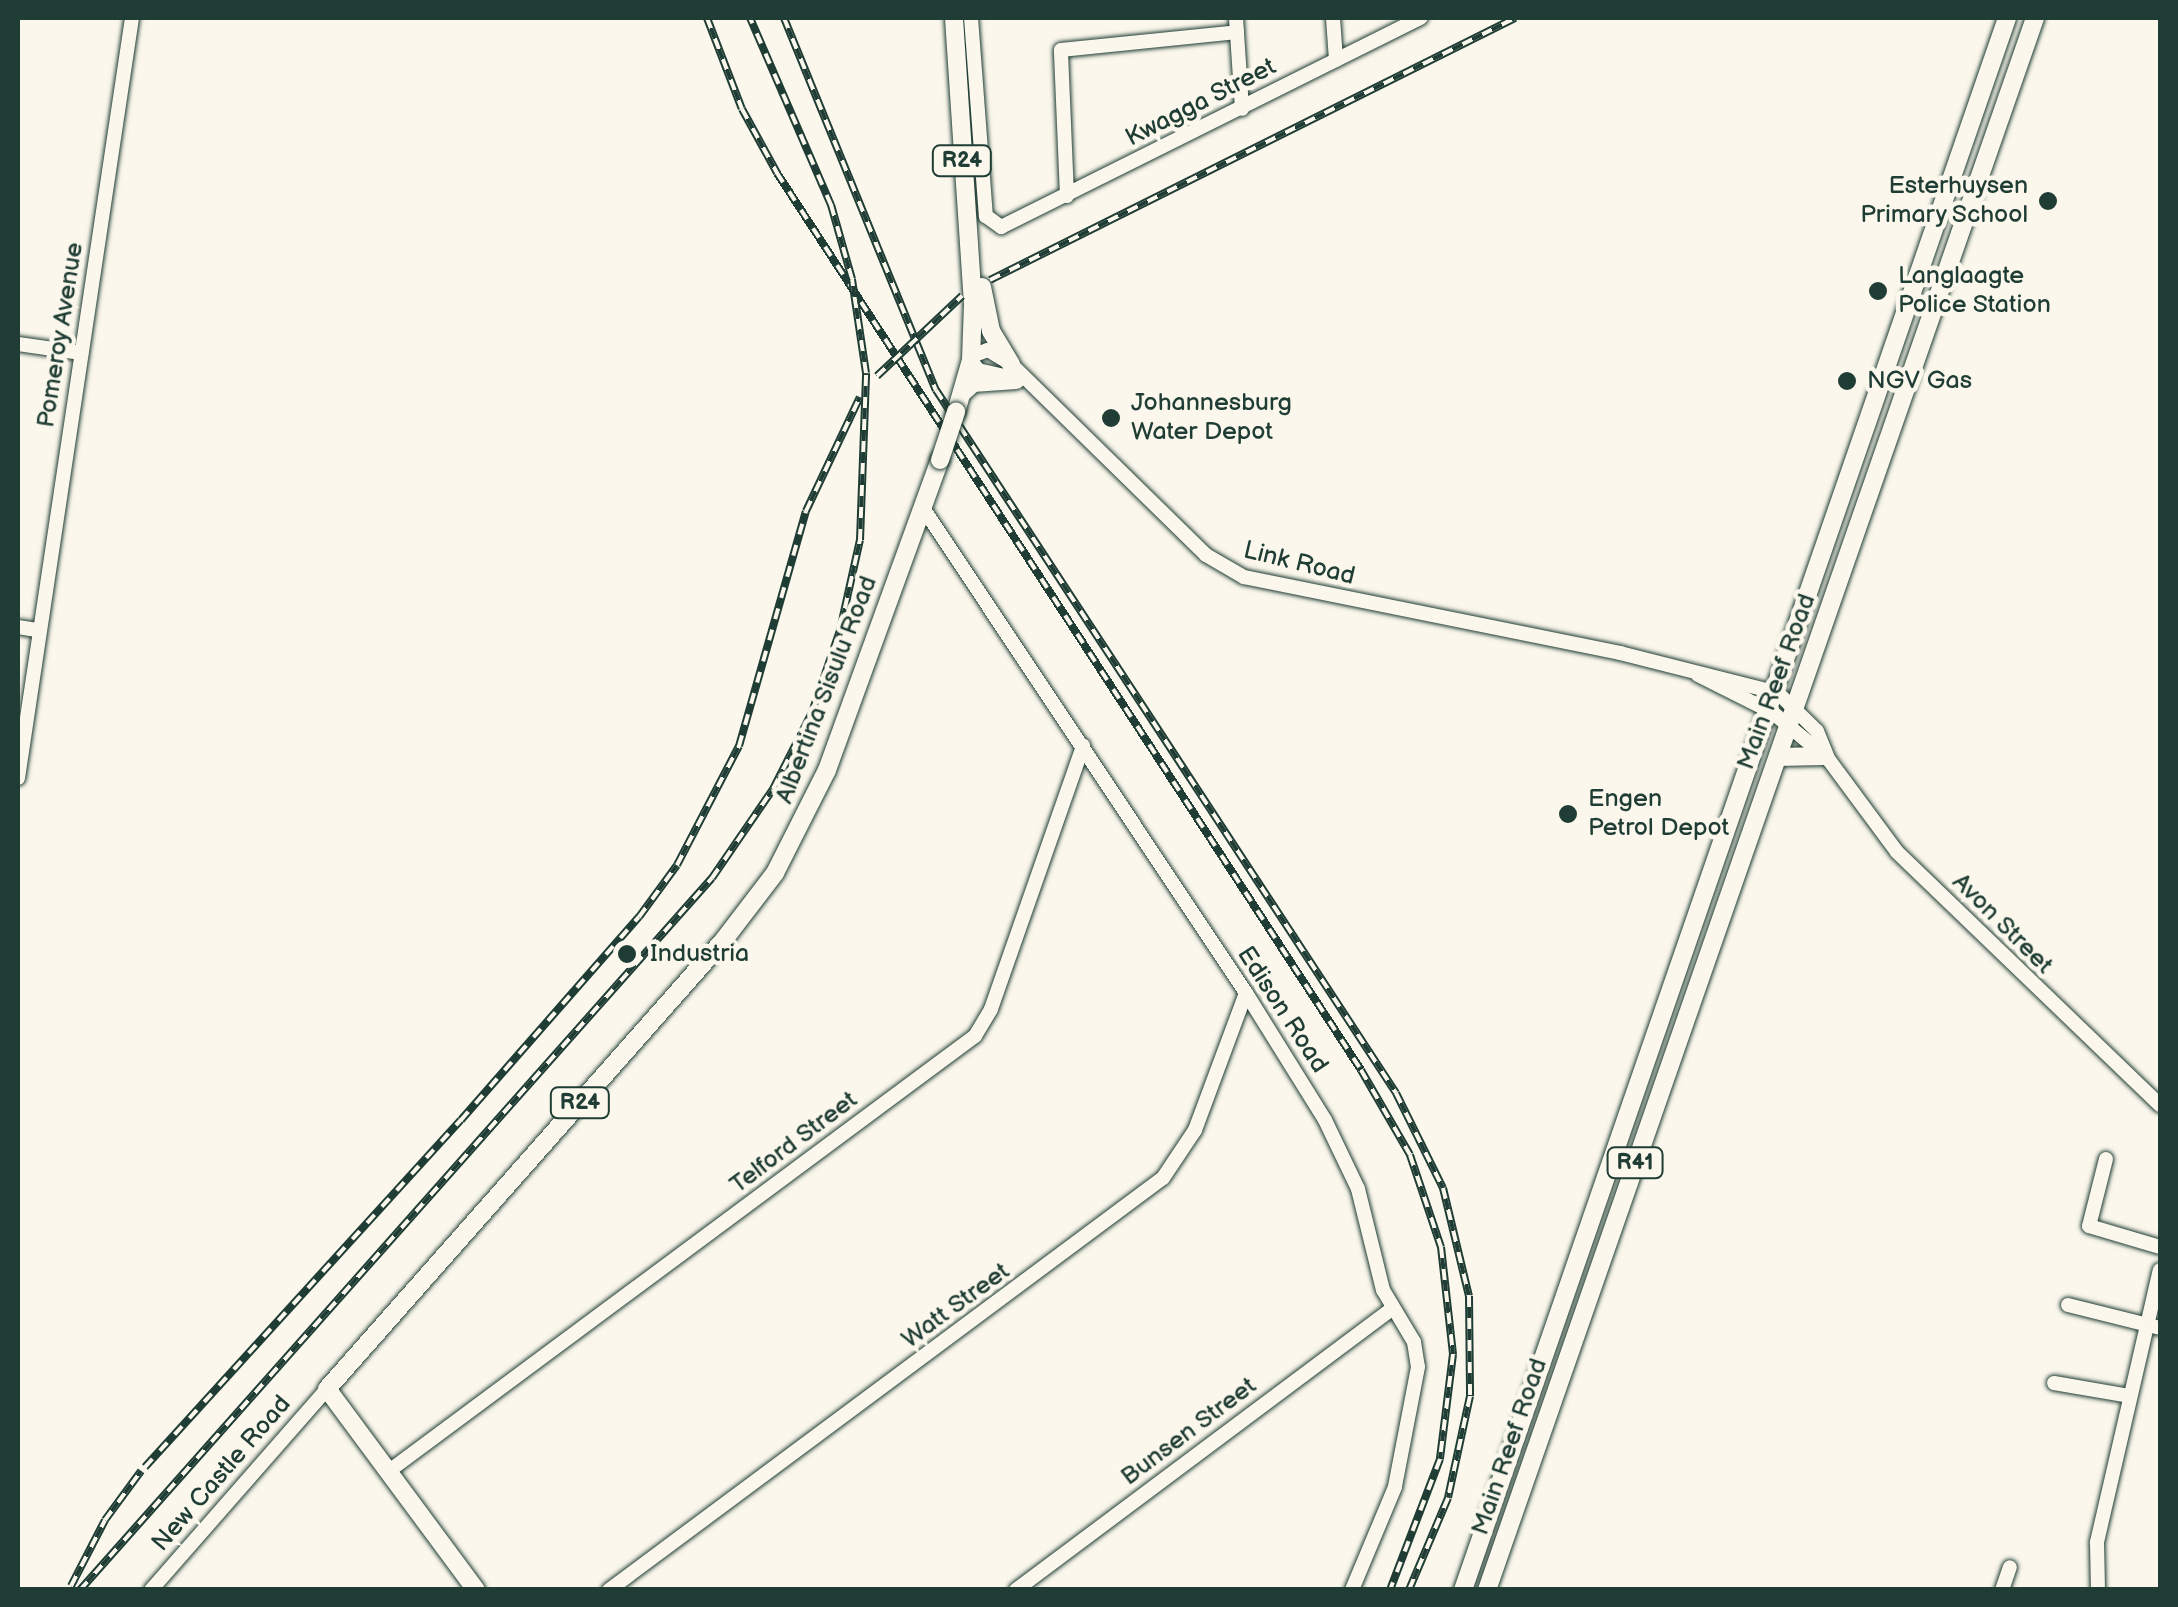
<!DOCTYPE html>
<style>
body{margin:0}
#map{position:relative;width:2178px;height:1607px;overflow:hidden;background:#fbf7ec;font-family:"Balsamiq Sans",sans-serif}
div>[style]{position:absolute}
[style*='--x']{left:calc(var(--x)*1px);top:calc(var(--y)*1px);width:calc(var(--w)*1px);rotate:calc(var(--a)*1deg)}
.roads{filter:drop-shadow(0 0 2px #1f3d34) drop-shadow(0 0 2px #1f3d34)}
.minor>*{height:14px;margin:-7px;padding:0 7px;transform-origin:7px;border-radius:7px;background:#fbf7ec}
.major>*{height:18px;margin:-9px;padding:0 9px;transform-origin:9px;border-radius:9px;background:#fbf7ec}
.rail>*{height:8px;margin-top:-4px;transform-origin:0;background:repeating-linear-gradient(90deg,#fbf7ec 0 11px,#1f3d34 0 22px);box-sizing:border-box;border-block:2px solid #1f3d34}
.bridges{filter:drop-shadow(0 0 2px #1f3d34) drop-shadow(0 0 2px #1f3d34)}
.major-bridge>*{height:18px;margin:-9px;padding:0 9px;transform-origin:9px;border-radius:9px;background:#fbf7ec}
.dots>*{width:28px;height:28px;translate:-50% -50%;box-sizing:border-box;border:5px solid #fbf7ec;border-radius:50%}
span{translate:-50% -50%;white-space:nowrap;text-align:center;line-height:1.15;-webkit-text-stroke:9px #fbf7ec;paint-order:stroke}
.shield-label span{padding:2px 8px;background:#fbf7ec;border:2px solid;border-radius:8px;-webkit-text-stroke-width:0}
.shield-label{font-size:22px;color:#1f3d34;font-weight:700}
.street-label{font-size:25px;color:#1f3d34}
.poi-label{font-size:25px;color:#1f3d34}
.right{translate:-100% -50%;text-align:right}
.left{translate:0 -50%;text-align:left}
.frame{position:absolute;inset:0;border:20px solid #1f3d34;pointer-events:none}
</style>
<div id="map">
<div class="roads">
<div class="minor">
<i style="--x:971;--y:18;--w:199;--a:85.7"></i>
<i style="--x:986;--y:216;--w:19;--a:36"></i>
<i style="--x:1001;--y:227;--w:469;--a:-26.5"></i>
<i style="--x:1236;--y:18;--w:91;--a:86.2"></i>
<i style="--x:1333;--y:18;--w:42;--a:85.9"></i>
<i style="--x:1067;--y:196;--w:146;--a:-92.4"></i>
<i style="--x:1061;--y:50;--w:177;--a:-5.8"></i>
<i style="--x:18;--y:344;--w:64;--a:8.1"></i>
<i style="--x:972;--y:356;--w:17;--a:-21"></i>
<i style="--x:988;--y:350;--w:27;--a:31"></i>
<i style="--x:1011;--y:364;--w:273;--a:44.4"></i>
<i style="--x:1206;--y:555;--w:44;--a:30.1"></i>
<i style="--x:1244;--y:577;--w:384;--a:11.4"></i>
<i style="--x:1620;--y:653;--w:163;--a:14.2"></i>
<i style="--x:1778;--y:693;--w:54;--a:44.3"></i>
<i style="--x:1817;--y:731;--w:31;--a:68"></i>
<i style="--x:1829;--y:760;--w:114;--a:53.5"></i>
<i style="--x:1897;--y:852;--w:365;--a:43.9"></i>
<i style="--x:971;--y:360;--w:12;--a:55"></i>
<i style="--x:978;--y:370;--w:35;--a:13"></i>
<i style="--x:923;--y:508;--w:583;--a:56.34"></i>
<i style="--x:1246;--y:993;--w:150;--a:58.1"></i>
<i style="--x:1325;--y:1120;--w:76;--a:64.4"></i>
<i style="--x:1358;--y:1189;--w:104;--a:76.1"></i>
<i style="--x:1383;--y:1290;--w:61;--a:59.2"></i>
<i style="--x:1414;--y:1342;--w:25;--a:81"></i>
<i style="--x:1418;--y:1367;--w:122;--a:100.9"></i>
<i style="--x:1395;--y:1487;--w:112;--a:112.7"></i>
<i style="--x:18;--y:627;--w:19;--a:9"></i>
<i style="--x:1698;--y:675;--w:83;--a:26.6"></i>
<i style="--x:1772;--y:712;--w:70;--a:39.8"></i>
<i style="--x:18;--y:778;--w:769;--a:-81.47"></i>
<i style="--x:2106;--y:1159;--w:69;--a:104.2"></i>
<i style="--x:2089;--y:1226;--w:74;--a:16.5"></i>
<i style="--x:2068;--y:1305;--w:95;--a:14"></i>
<i style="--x:2054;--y:1383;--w:76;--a:9.8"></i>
<i style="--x:389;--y:1471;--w:730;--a:-36.59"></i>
<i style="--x:975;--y:1036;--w:31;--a:-59"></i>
<i style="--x:991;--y:1009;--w:279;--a:-70.7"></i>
<i style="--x:151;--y:1590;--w:267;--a:-48.8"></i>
<i style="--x:609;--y:1590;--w:690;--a:-36.64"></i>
<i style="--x:1163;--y:1178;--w:58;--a:-56.3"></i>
<i style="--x:1195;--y:1130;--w:146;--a:-69.6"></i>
<i style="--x:1016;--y:1590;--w:467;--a:-36.8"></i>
<i style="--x:2002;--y:1590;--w:24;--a:-71"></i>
<i style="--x:2098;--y:1590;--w:48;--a:-91.2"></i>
<i style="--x:2097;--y:1542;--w:279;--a:-77"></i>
</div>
<div class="major">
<i style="--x:954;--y:18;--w:288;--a:86.2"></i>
<i style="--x:973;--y:305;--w:55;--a:92.1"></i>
<i style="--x:971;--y:360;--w:54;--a:106.1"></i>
<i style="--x:982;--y:287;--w:45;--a:78.4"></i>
<i style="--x:991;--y:331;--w:39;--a:59"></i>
<i style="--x:962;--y:393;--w:15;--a:-42"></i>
<i style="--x:973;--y:383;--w:43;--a:-4"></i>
<i style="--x:1778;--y:757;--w:46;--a:-1.2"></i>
<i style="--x:476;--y:1590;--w:250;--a:-126.5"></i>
<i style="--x:327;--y:1389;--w:598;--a:-48.53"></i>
<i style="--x:723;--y:941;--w:86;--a:-52.6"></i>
<i style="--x:775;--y:873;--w:115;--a:-63.2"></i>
<i style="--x:827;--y:770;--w:330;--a:-70"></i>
<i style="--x:1463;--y:1590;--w:1663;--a:-70.91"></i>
<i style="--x:1487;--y:1590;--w:1665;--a:-70.78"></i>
</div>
</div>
<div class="rail">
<i style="--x:707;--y:18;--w:97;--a:69"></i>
<i style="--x:742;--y:109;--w:73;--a:61.3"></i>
<i style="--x:777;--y:173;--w:1070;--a:56.93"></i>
<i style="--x:1361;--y:1070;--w:98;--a:60"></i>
<i style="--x:1410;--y:1155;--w:97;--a:71.4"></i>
<i style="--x:1441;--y:1247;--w:108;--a:83.6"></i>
<i style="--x:1453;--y:1354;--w:106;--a:97.1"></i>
<i style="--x:1440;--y:1459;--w:140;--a:110.9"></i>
<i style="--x:784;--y:18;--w:402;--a:67.8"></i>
<i style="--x:936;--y:390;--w:840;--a:56.8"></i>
<i style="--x:1396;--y:1093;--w:106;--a:63.7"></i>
<i style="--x:1443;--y:1188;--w:111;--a:76.5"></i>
<i style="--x:1469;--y:1296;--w:100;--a:89.4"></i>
<i style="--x:1470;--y:1396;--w:104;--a:102.2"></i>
<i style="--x:1448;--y:1498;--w:100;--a:113"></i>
<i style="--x:990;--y:280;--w:587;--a:-26.52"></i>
<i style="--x:877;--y:376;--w:117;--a:-43.3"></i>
<i style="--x:145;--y:1467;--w:469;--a:-47.7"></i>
<i style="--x:461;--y:1120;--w:270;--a:-48.8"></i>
<i style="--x:639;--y:917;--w:64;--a:-53.8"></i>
<i style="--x:677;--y:865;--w:134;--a:-62.5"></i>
<i style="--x:739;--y:746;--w:244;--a:-74.1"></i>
<i style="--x:806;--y:511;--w:126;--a:-64.7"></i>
<i style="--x:71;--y:1586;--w:74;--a:-62.7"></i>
<i style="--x:105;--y:1520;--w:61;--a:-53.7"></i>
<i style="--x:80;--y:1590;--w:952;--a:-48.41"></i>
<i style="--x:712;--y:878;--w:108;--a:-55.6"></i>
<i style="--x:773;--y:789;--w:86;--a:-63.1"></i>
<i style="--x:812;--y:712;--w:87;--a:-71.1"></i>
<i style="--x:840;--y:630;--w:92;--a:-77.5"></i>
<i style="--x:860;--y:540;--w:167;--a:-87.9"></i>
<i style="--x:866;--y:373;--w:95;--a:-98.5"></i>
<i style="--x:852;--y:279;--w:77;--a:-105.8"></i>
<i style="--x:831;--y:205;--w:204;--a:-113.4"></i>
</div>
<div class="bridges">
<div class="major-bridge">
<i style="--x:940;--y:460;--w:51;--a:-71.6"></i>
</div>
</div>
<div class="dots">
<i style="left:2048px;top:201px;background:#1f3d34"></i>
<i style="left:1878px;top:291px;background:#1f3d34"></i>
<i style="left:1847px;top:381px;background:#1f3d34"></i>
<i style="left:1111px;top:418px;background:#1f3d34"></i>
<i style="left:1568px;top:814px;background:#1f3d34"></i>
<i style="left:627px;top:954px;background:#1f3d34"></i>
</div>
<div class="shield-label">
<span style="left:962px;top:161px">R24</span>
<span style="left:580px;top:1103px">R24</span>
<span style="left:1635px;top:1163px">R41</span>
</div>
<div class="street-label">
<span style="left:1201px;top:103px;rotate:-27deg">Kwagga Street</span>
<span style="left:61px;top:335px;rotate:-81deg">Pomeroy Avenue</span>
<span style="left:1299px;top:564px;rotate:14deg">Link Road</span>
<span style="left:1777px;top:682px;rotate:-70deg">Main Reef Road</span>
<span style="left:827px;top:690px;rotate:-69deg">Albertina Sisulu Road</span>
<span style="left:2002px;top:924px;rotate:45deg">Avon Street</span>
<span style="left:1282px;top:1010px;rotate:57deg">Edison Road</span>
<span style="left:794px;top:1143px;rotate:-37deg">Telford Street</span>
<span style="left:956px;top:1306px;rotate:-36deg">Watt Street</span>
<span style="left:1189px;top:1432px;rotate:-37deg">Bunsen Street</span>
<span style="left:1510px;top:1447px;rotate:-71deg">Main Reef Road</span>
<span style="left:222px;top:1474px;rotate:-49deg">New Castle Road</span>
</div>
<div class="poi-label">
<span class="right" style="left:2028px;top:201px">Esterhuysen<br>Primary School</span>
<span class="left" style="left:1898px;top:291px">Langlaagte<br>Police Station</span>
<span class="left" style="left:1867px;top:381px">NGV Gas</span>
<span class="left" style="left:1131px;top:418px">Johannesburg<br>Water Depot</span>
<span class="left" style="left:1588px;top:814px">Engen<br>Petrol Depot</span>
<span class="left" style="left:650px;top:954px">Industria</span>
</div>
<div class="frame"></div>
</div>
